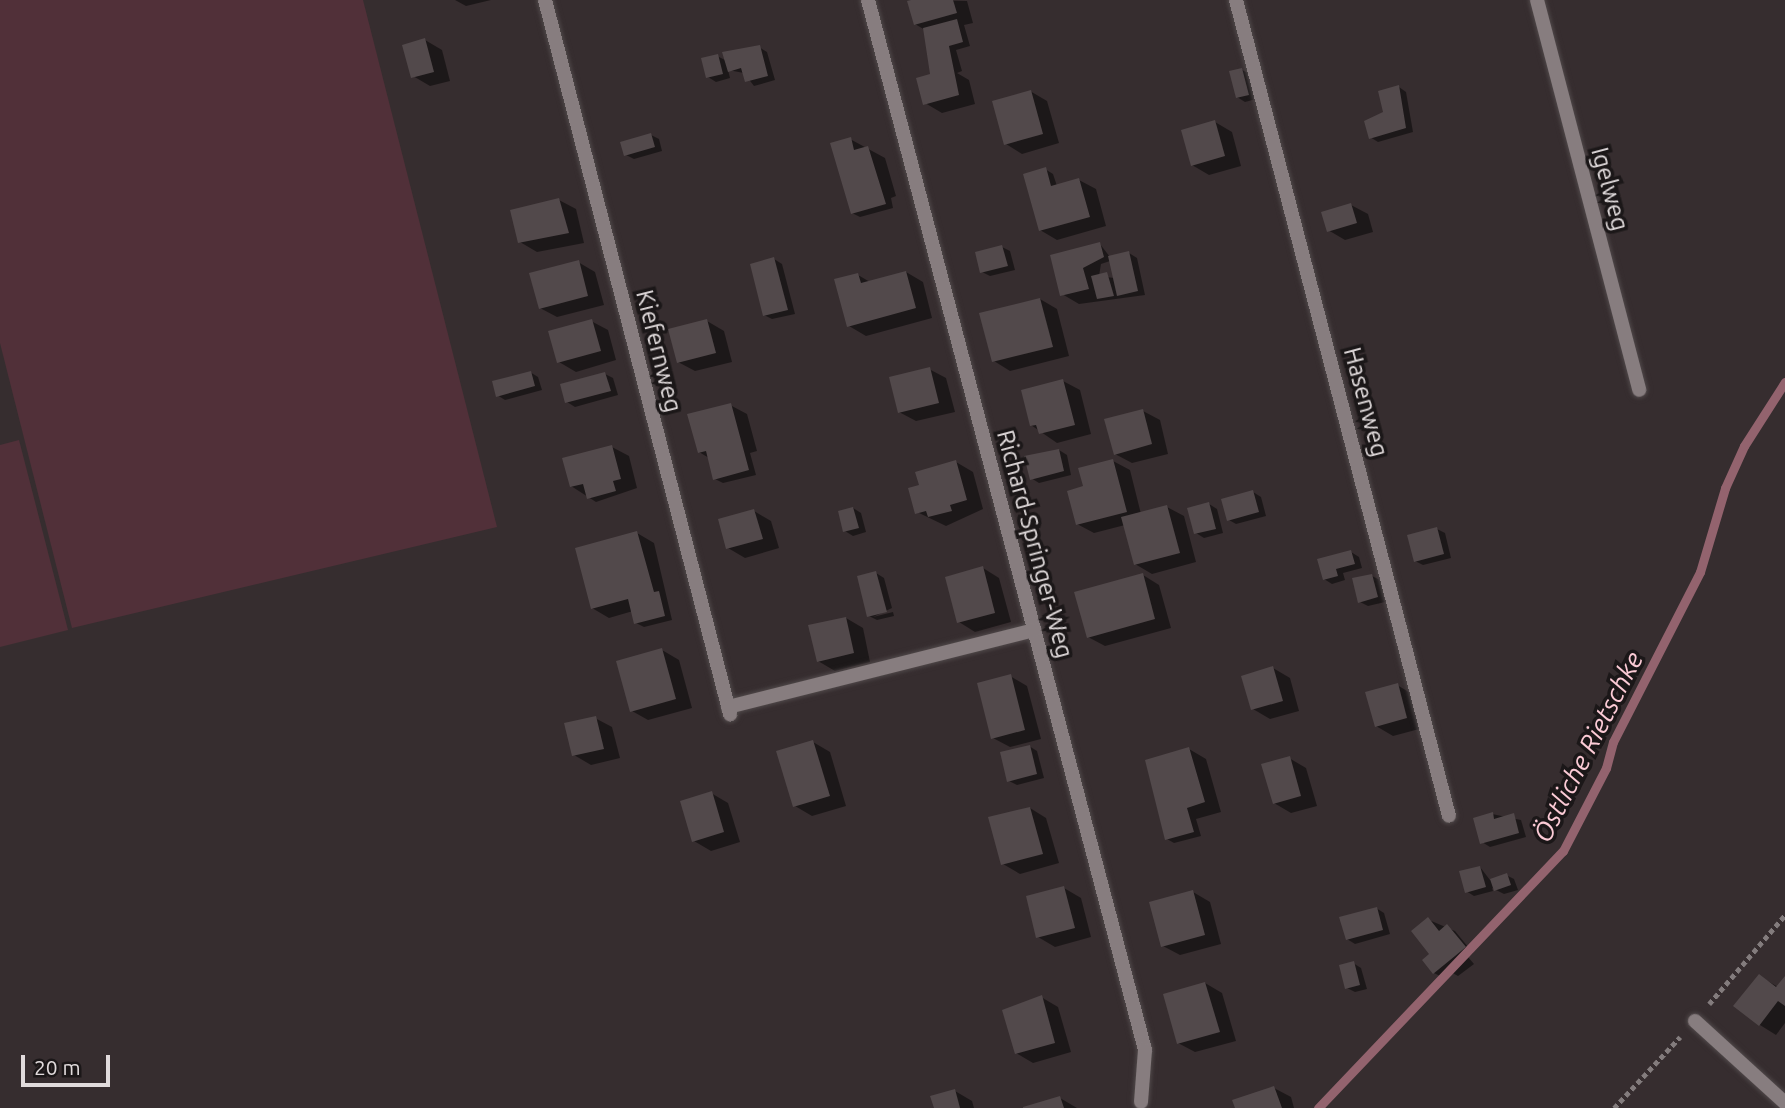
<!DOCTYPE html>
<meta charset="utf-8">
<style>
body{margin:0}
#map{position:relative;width:1785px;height:1108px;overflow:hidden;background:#362d2f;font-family:Ubuntu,sans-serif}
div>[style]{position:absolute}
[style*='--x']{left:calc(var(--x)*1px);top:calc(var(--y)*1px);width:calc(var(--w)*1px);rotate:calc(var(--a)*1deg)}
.green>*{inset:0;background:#513039}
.shadow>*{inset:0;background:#0007}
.stream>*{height:9px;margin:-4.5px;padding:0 4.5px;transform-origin:4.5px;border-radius:4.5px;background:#93636e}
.building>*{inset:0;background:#52494b}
.path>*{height:4.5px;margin-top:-2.25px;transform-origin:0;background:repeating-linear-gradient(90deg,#837c7d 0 5px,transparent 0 8.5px)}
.roads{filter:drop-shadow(0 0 2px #50494a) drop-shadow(0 0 2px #50494a)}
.street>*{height:14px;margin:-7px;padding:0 7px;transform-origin:7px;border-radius:7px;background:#877d7f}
span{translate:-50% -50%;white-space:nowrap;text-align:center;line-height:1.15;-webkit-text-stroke:7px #1b1718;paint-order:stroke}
.street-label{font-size:24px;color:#e1dbdc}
.water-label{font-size:26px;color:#fccbd6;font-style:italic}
.scale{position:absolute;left:21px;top:1055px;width:89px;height:32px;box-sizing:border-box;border:4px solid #e1dbdc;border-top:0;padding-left:9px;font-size:21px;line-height:24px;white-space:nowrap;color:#e1dbdc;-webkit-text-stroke:5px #1b1718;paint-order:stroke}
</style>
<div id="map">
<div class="green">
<i style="clip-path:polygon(0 0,363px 0,497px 527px,72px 628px,0 343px)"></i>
<i style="clip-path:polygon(19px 440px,68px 630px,0 647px,0 445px)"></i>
</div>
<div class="shadow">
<i style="clip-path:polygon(455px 0,491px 0,466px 6px)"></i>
<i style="clip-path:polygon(918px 0,967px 1px,973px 23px,964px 25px,970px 46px,956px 50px,962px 71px,957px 73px,969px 80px,975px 104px,942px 113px,925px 103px,932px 75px,925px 30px,915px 24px)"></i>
<i style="clip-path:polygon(425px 40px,442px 50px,450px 81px,430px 86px,413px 76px)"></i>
<i style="clip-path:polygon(759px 47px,767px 52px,775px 80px,754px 86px,744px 73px,728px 70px,730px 78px,716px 82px,708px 77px,717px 56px,727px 61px)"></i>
<i style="clip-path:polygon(1242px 70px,1250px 74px,1256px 99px,1245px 102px,1237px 97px)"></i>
<i style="clip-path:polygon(1399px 87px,1406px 92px,1413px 132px,1378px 142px,1370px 137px)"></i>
<i style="clip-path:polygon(1030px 91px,1047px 101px,1059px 143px,1022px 154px,1006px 144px)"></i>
<i style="clip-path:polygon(1215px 122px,1232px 132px,1241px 166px,1209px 175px,1192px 165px)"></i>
<i style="clip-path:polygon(651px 135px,659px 139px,662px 151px,634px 159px,626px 155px)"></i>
<i style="clip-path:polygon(850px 139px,885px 158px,896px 196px,891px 198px,893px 208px,860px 217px,852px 213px)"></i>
<i style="clip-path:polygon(1045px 169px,1053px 174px,1057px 186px,1079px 180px,1096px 189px,1106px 226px,1057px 240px,1040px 230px)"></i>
<i style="clip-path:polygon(559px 200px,576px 209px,584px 243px,537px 252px,520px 242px)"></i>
<i style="clip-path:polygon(1351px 205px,1368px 214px,1373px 232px,1345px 240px,1328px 230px)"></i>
<i style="clip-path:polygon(evenodd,1100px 244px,1110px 257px,1129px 253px,1137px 258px,1145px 295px,1079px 304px,1062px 294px,1100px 244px,1110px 261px,1114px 278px,1099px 276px,1101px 264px,1110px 261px)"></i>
<i style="clip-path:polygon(1002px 247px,1010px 251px,1015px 270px,990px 276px,982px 272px)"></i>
<i style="clip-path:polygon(774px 259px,782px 264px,795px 314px,772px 319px,764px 315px)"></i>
<i style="clip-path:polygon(578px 262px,595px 272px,604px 305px,557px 317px,540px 308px)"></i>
<i style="clip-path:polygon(906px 272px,923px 282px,932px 318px,866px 336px,849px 326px,858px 275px,870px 282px)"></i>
<i style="clip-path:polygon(1040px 299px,1057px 309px,1069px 356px,1010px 371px,994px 361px)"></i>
<i style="clip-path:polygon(591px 321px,608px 330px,616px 360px,576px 372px,559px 362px)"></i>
<i style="clip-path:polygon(707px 321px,724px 331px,732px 362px,695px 371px,678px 362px)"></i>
<i style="clip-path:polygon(929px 369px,946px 378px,955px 412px,916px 421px,899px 412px)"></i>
<i style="clip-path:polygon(530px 372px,538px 377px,542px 390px,505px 400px,497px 395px)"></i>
<i style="clip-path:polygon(605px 374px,613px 378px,618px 395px,575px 407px,567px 402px)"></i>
<i style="clip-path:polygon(1063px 381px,1080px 390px,1091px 434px,1057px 443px,1031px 425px)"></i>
<i style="clip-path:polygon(730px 405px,747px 414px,757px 451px,750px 453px,756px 475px,723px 483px,715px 479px,709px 458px,699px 452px)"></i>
<i style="clip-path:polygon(1143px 411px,1160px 420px,1168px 454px,1132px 463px,1115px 454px)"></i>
<i style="clip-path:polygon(612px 447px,629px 456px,637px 488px,596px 502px,571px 486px)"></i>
<i style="clip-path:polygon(1059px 450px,1067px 455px,1071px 475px,1039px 483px,1031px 478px)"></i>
<i style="clip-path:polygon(1113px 461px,1130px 470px,1141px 514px,1167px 507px,1184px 516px,1196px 562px,1152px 574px,1135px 564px,1125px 525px,1094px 533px,1077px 524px,1085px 488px)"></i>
<i style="clip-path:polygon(956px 462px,973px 472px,983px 509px,946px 526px,917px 512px,919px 487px)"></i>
<i style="clip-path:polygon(1253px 492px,1261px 497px,1266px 516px,1236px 524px,1229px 520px)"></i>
<i style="clip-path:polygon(1209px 504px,1217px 509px,1223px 533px,1204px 538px,1196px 533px)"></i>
<i style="clip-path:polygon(853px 508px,861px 513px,866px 532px,853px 536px,845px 531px)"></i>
<i style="clip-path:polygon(754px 511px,771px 521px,779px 548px,745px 558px,728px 548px)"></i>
<i style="clip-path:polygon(1437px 529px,1445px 533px,1451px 558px,1423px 565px,1415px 561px)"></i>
<i style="clip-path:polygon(637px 533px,654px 543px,672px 620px,644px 627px,636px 623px,633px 611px,609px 618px,592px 608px)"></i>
<i style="clip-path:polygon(1351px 552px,1359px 557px,1362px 568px,1343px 573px,1345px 580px,1332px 584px,1324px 579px)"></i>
<i style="clip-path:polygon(983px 568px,999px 578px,1011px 622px,975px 632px,959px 622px)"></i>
<i style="clip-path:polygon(876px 573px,884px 578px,892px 608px,873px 617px,893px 612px,894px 616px,877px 620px,869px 616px)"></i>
<i style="clip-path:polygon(1143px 575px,1159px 585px,1171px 628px,1105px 646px,1088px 637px)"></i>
<i style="clip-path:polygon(1372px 576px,1380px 580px,1385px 602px,1368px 606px,1360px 602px)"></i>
<i style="clip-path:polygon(846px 618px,863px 628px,870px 662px,835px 671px,818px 661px)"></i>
<i style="clip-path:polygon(662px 650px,679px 660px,692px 708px,648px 720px,632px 711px)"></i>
<i style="clip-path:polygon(1273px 668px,1290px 678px,1299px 711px,1270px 719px,1253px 709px)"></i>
<i style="clip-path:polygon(1010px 676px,1027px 686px,1041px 739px,1010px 747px,993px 738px)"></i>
<i style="clip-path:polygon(1397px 685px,1414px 695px,1423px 728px,1393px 736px,1376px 726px)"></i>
<i style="clip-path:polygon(595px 718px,612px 727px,620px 758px,591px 765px,574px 755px)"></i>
<i style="clip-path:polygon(813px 742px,830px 752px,846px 806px,812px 816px,795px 806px)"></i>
<i style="clip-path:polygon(1029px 746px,1037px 751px,1044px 778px,1017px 785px,1009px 781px)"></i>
<i style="clip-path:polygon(1189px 749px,1206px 759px,1221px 812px,1196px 819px,1201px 836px,1174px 843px,1167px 839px)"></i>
<i style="clip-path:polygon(1289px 758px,1306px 768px,1317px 806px,1291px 813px,1274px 803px)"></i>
<i style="clip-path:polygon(711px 793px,728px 803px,740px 842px,711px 851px,694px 841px)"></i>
<i style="clip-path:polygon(1030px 808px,1046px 818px,1059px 863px,1020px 874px,1003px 864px)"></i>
<i style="clip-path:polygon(1492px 814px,1521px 820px,1526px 837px,1490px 847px,1482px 842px)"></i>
<i style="clip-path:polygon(1480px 867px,1490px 880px,1506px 875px,1514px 879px,1518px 890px,1504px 894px,1492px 888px,1493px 891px,1474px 896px,1466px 891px)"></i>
<i style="clip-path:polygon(1064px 888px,1081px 898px,1091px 937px,1055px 947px,1038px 937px)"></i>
<i style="clip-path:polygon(1193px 892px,1210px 902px,1221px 944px,1180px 955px,1163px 946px)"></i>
<i style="clip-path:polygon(1376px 908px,1384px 913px,1390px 934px,1355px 944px,1347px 939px)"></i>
<i style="clip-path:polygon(1429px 920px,1455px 931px,1473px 953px,1468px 957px,1474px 964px,1458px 976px,1449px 971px,1442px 977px,1434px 973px)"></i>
<i style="clip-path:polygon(1353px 963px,1361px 968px,1367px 989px,1355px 992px,1347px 988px)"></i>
<i style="clip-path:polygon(1759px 976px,1778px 987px,1785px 979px,1785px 1023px,1776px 1035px,1760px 1025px)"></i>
<i style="clip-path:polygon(1205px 983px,1222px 993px,1236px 1041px,1195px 1052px,1178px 1043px)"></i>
<i style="clip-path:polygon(1041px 997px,1058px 1007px,1071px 1052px,1033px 1063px,1016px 1053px)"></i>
<i style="clip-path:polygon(1274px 1088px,1291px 1097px,1294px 1108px,1236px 1108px)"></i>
<i style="clip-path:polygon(955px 1091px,972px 1101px,974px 1108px,936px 1108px)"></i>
<i style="clip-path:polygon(1060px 1098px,1077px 1108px,1027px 1108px)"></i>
</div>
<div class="stream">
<i style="--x:1318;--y:1108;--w:355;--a:-46.4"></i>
<i style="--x:1563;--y:851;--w:93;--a:-62.6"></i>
<i style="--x:1606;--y:768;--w:27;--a:-75"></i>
<i style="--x:1613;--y:742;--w:191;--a:-62.9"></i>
<i style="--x:1700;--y:572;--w:88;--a:-73.4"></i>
<i style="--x:1725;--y:488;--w:46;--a:-65.7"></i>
<i style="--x:1744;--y:446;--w:76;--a:-57.4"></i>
</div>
<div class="building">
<i style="clip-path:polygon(911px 0,953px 0,957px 13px,914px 25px,907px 1px)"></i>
<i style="clip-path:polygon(957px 19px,963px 42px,949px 46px,959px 95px,923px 105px,916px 78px,930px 74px,923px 28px)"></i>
<i style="clip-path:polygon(425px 38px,434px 72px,411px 78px,402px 45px)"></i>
<i style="clip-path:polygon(760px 45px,768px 76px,745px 82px,741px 68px,728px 72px,722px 52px)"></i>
<i style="clip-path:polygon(718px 54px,723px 74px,706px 78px,701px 58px)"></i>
<i style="clip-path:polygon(1242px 68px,1249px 95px,1236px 98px,1229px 71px)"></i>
<i style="clip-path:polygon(1399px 85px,1406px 128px,1369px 139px,1364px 121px,1383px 112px,1378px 91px)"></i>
<i style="clip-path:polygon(1031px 90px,1043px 134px,1004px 145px,992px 101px)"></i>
<i style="clip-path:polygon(1215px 120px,1225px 156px,1191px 166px,1181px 130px)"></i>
<i style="clip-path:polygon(651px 133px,655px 147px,624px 156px,620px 142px)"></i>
<i style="clip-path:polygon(851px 137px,854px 150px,868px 146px,886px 204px,851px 214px,830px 143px)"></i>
<i style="clip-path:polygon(1046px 167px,1051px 186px,1079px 178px,1090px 217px,1039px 231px,1023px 174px)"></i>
<i style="clip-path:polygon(559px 198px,569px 233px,518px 243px,510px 210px)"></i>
<i style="clip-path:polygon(1351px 203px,1357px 223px,1327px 232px,1321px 212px)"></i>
<i style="clip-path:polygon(1100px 242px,1104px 257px,1083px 268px,1089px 289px,1060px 296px,1050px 255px)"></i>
<i style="clip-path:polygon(1002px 245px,1008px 266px,980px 273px,975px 252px)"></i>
<i style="clip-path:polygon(1129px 251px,1138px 291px,1117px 296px,1108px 256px)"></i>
<i style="clip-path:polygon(774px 257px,788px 310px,763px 316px,750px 264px)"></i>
<i style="clip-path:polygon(579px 260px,588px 296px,539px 309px,529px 273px)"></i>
<i style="clip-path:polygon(906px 271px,916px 308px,847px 327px,834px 279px,858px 273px,861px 283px)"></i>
<i style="clip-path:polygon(1107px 272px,1114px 296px,1097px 299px,1091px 276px)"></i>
<i style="clip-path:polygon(1040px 298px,1053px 347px,992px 362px,979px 313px)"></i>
<i style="clip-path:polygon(592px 319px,601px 351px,557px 363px,548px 331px)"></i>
<i style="clip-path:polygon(707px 319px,716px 353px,677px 363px,668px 329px)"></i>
<i style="clip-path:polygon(930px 367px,939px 403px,898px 413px,889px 377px)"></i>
<i style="clip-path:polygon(531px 371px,535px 386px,496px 397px,492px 381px)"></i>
<i style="clip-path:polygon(605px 372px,611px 391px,565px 403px,560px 384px)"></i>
<i style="clip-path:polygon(1063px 379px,1075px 425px,1039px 434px,1036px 425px,1030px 426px,1021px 390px)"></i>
<i style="clip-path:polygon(731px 403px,749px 470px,713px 480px,706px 451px,698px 453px,687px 414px)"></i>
<i style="clip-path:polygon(1143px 409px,1152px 444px,1114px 455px,1104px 419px)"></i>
<i style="clip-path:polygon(612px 445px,621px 479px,613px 481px,616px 491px,587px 499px,583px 484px,570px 487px,562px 458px)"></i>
<i style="clip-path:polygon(1059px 449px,1064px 471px,1030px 480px,1024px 456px)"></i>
<i style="clip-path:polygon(1113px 459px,1127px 512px,1076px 525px,1067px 491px,1083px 486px,1078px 468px)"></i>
<i style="clip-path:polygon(956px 460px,967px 500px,950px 505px,952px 511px,928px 517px,926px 511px,915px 514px,908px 488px,919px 485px,915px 472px)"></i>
<i style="clip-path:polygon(1253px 490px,1259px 512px,1227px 521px,1221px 499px)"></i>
<i style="clip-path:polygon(1209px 502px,1216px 529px,1194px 534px,1187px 508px)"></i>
<i style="clip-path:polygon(1167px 505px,1180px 553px,1134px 565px,1121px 517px)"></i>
<i style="clip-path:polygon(853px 507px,859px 528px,843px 532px,838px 511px)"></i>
<i style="clip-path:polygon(754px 509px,763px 539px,726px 549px,718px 519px)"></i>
<i style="clip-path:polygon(1437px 527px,1444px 554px,1414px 562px,1407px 535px)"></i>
<i style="clip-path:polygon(637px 531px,654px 592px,659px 591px,665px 616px,634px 624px,628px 599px,591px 609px,575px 548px)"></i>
<i style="clip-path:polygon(1351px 550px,1355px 564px,1336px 569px,1338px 576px,1323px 580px,1317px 559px)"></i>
<i style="clip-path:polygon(983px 566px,995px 613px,957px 623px,945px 577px)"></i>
<i style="clip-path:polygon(876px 571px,887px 612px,867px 617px,857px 576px)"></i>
<i style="clip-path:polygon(1143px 573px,1155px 619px,1087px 638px,1074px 592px)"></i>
<i style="clip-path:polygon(1372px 574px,1378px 597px,1358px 603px,1352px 578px)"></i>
<i style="clip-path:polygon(846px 617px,854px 653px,817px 662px,808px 625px)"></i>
<i style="clip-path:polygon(662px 648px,676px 699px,630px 712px,616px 661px)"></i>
<i style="clip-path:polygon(1273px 666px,1283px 701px,1251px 710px,1241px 676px)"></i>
<i style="clip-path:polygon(1011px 674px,1025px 730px,991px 739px,977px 683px)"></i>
<i style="clip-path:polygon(1398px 683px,1407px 718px,1375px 727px,1365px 692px)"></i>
<i style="clip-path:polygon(596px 716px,604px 749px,572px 756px,564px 723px)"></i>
<i style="clip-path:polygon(813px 740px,830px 796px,793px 807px,776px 751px)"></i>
<i style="clip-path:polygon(1030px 745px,1037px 774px,1007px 782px,1000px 752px)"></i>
<i style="clip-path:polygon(1189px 747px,1205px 802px,1187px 808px,1194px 832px,1165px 840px,1145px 760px)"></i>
<i style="clip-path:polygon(1290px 756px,1301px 796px,1273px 804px,1261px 764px)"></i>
<i style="clip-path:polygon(712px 791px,724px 832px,692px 842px,680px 801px)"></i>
<i style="clip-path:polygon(1030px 807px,1043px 854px,1001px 865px,988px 817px)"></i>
<i style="clip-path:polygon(1493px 812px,1494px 819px,1514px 813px,1519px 833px,1480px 844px,1473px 818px)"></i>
<i style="clip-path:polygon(1480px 866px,1486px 887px,1465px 893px,1459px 871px)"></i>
<i style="clip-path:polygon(1507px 873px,1511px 885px,1494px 891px,1490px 879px)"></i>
<i style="clip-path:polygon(1064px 886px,1075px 928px,1036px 938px,1026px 896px)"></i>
<i style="clip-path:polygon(1193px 890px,1205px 935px,1161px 947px,1149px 902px)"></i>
<i style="clip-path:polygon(1377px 907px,1383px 930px,1346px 940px,1339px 917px)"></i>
<i style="clip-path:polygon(1428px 917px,1439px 931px,1447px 924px,1466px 947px,1433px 974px,1422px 960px,1429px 954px,1411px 931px)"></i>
<i style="clip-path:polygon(1354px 961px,1360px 985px,1345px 989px,1339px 965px)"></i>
<i style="clip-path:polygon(1759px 974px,1776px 987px,1785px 976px,1785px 1006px,1778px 1001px,1759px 1026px,1733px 1006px)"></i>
<i style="clip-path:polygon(1205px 982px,1220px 1032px,1177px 1044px,1163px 994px)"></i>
<i style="clip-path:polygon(1042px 995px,1055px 1043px,1015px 1054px,1002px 1010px)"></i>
<i style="clip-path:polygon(1274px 1086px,1282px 1108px,1235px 1108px,1232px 1100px)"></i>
<i style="clip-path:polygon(955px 1089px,960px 1108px,934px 1108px,930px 1096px)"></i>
<i style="clip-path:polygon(1060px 1096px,1064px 1108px,1023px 1108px,1023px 1107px)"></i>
</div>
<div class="path">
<i style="--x:1709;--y:1004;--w:117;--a:-49.5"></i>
<i style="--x:1614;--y:1108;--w:97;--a:-47.1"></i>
</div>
<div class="roads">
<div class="street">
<i style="--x:545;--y:0;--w:738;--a:75.47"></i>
<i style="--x:868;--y:0;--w:1086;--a:75.22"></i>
<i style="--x:1145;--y:1050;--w:52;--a:94.4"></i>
<i style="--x:1236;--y:0;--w:843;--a:75.37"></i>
<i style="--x:1537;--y:0;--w:403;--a:75.3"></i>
<i style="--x:728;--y:707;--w:316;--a:-14.1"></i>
<i style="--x:1695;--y:1021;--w:122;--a:42.3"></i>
</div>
</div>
<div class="street-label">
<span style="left:1610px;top:189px;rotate:75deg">Igelweg</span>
<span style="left:659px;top:351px;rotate:76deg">Kiefernweg</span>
<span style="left:1366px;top:402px;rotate:75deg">Hasenweg</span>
<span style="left:1035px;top:544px;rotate:75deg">Richard-Springer-Weg</span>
</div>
<div class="water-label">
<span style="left:1588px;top:747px;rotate:-63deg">Östliche Rietschke</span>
</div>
<div class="scale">20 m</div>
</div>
